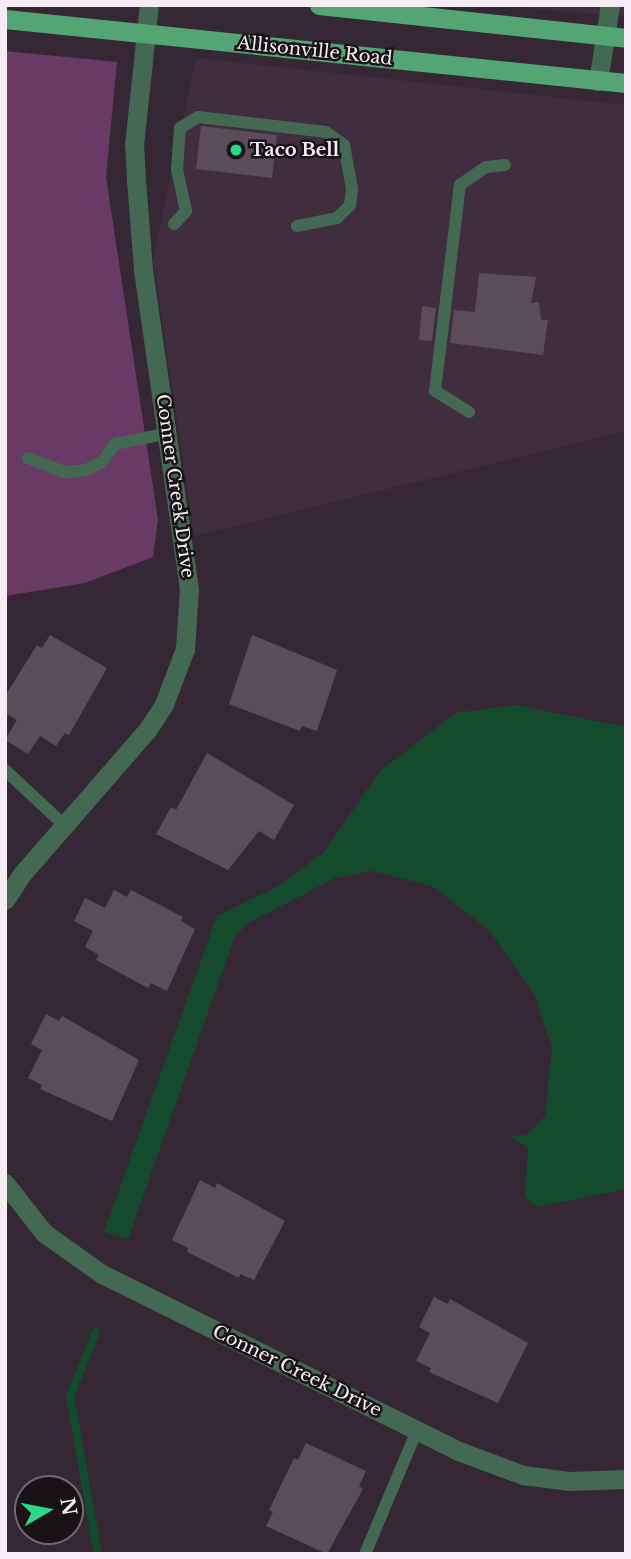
<!DOCTYPE html>
<style>
body{margin:0}
#map{position:relative;width:631px;height:1559px;overflow:hidden;background:#352834;font-family:"Libre Baskerville",serif}
div>[style]{position:absolute}
[style*='--x']{left:calc(var(--x)*1px);top:calc(var(--y)*1px);width:calc(var(--w)*1px);rotate:calc(var(--a)*1deg)}
.built>*{inset:0;background:#402d3e}
.green>*{inset:0;background:#6a3a66}
.water>*{inset:0;background:#144b2d}
.stream>*{height:8px;margin:-4px;padding:0 4px;transform-origin:4px;border-radius:4px;background:#144b2d}
.building>*{inset:0;background:#5b4c59}
.service>*{height:12px;margin:-6px;padding:0 6px;transform-origin:6px;border-radius:6px;background:#446952}
.minor>*{height:19px;margin:-9.5px;padding:0 9.5px;transform-origin:9.5px;border-radius:9.5px;background:#446952}
.primary>*{height:19px;margin:-9.5px;padding:0 9.5px;transform-origin:9.5px;border-radius:9.5px;background:#53a574}
.dots>*{width:19px;height:19px;translate:-50% -50%;box-sizing:border-box;border:4px solid #191318;border-radius:50%}
span{translate:-50% -50%;white-space:nowrap;text-align:center;line-height:1.15;-webkit-text-stroke:5px #191318;paint-order:stroke}
.street-label{font-size:18px;color:#f6ecf4}
.poi-label{font-size:18px;color:#f6ecf4;font-weight:700}
.left{translate:0 -50%;text-align:left}
.frame{position:absolute;inset:0;border:7px solid #f6ecf4;pointer-events:none}
.north{position:absolute;left:14px;top:1475px;width:70px;height:70px;box-sizing:border-box;background:#191318;border:2px solid #716a70;border-radius:50%;rotate:80deg;font-size:19px;font-weight:700;line-height:28px;text-align:center;color:#f6ecf4}
.north::after{content:'';display:block;margin:auto;width:24px;height:32px;background:#2ad884;clip-path:polygon(50% 0,100% 100%,50% 72%,0 100%)}
</style>
<div id="map">
<div class="built">
<i style="clip-path:polygon(497px 5px,626px 5px,626px 17px,572px 12px)"></i>
<i style="clip-path:polygon(196px 58px,626px 105px,626px 431px,194px 536px,153px 259px)"></i>
</div>
<div class="green">
<i style="clip-path:polygon(5px 51px,117px 62px,106px 177px,158px 520px,153px 557px,85px 583px,5px 596px)"></i>
</div>
<div class="water">
<i style="clip-path:polygon(515px 705px,626px 727px,626px 1189px,537px 1207px,525px 1197px,528px 1148px,511px 1136px,527px 1135px,545px 1116px,552px 1048px,535px 995px,489px 930px,432px 886px,372px 871px,335px 878px,247px 924px,235px 936px,128px 1239px,104px 1232px,217px 916px,282px 884px,324px 852px,380px 771px,456px 713px)"></i>
</div>
<div class="stream">
<i style="--x:96;--y:1332;--w:69;--a:112.1"></i>
<i style="--x:70;--y:1396;--w:160;--a:80"></i>
</div>
<div class="building">
<i style="clip-path:polygon(201px 126px,277px 135px,272px 178px,196px 169px)"></i>
<i style="clip-path:polygon(479px 273px,536px 277px,531px 303px,539px 302px,541px 320px,548px 320px,543px 355px,450px 343px,454px 310px,475px 312px)"></i>
<i style="clip-path:polygon(422px 306px,436px 308px,432px 341px,419px 340px)"></i>
<i style="clip-path:polygon(50px 635px,107px 668px,69px 735px,65px 733px,56px 746px,40px 736px,28px 754px,5px 740px,17px 720px,5px 713px,5px 696px,37px 645px,42px 648px)"></i>
<i style="clip-path:polygon(252px 635px,337px 670px,317px 731px,302px 726px,300px 731px,229px 704px)"></i>
<i style="clip-path:polygon(207px 753px,294px 805px,274px 840px,259px 831px,228px 870px,156px 834px,171px 807px,176px 810px)"></i>
<i style="clip-path:polygon(114px 890px,127px 897px,131px 890px,183px 917px,181px 921px,195px 929px,167px 991px,151px 983px,148px 988px,96px 960px,99px 955px,85px 947px,93px 931px,74px 921px,85px 898px,105px 908px)"></i>
<i style="clip-path:polygon(46px 1014px,59px 1021px,62px 1016px,139px 1060px,112px 1121px,40px 1089px,42px 1085px,28px 1078px,42px 1050px,31px 1044px)"></i>
<i style="clip-path:polygon(200px 1180px,215px 1188px,217px 1183px,285px 1221px,254px 1280px,240px 1274px,239px 1278px,187px 1252px,188px 1248px,172px 1240px)"></i>
<i style="clip-path:polygon(434px 1297px,448px 1304px,450px 1299px,528px 1343px,498px 1403px,429px 1372px,431px 1368px,416px 1361px,430px 1333px,419px 1327px)"></i>
<i style="clip-path:polygon(306px 1443px,366px 1471px,359px 1486px,363px 1489px,327px 1554px,266px 1526px,273px 1512px,269px 1510px,294px 1458px,298px 1460px)"></i>
</div>
<div class="service">
<i style="--x:174;--y:224;--w:18;--a:-47"></i>
<i style="--x:186;--y:211;--w:43;--a:-102.1"></i>
<i style="--x:177;--y:169;--w:41;--a:-85.8"></i>
<i style="--x:180;--y:128;--w:21;--a:-31"></i>
<i style="--x:198;--y:117;--w:129;--a:6.7"></i>
<i style="--x:326;--y:132;--w:22;--a:36"></i>
<i style="--x:344;--y:145;--w:45;--a:79.7"></i>
<i style="--x:352;--y:189;--w:16;--a:97"></i>
<i style="--x:350;--y:205;--w:18;--a:135"></i>
<i style="--x:337;--y:218;--w:41;--a:168.7"></i>
<i style="--x:469;--y:412;--w:40;--a:-148"></i>
<i style="--x:435;--y:391;--w:208;--a:-83.1"></i>
<i style="--x:460;--y:185;--w:32;--a:-35"></i>
<i style="--x:486;--y:167;--w:19;--a:-6"></i>
<i style="--x:28;--y:458;--w:40;--a:21"></i>
<i style="--x:65;--y:472;--w:21;--a:-5"></i>
<i style="--x:86;--y:470;--w:18;--a:-27"></i>
<i style="--x:102;--y:462;--w:22;--a:-54"></i>
<i style="--x:115;--y:444;--w:54;--a:-11.7"></i>
<i style="--x:5;--y:770;--w:81;--a:43"></i>
<i style="--x:365;--y:1554;--w:134;--a:-67.2"></i>
</div>
<div class="minor">
<i style="--x:598;--y:81;--w:77;--a:-81"></i>
<i style="--x:5;--y:900;--w:31;--a:-57"></i>
<i style="--x:22;--y:874;--w:192;--a:-49"></i>
<i style="--x:148;--y:729;--w:30;--a:-57"></i>
<i style="--x:164;--y:704;--w:59;--a:-69.1"></i>
<i style="--x:185;--y:649;--w:60;--a:-86.2"></i>
<i style="--x:189;--y:589;--w:323;--a:-98.2"></i>
<i style="--x:143;--y:269;--w:89;--a:-94.5"></i>
<i style="--x:136;--y:180;--w:35;--a:-93"></i>
<i style="--x:134;--y:145;--w:141;--a:-83.9"></i>
<i style="--x:5;--y:1183;--w:63;--a:52"></i>
<i style="--x:44;--y:1233;--w:71;--a:35.3"></i>
<i style="--x:102;--y:1274;--w:395;--a:26.4"></i>
<i style="--x:456;--y:1450;--w:72;--a:20.5"></i>
<i style="--x:523;--y:1475;--w:46;--a:7.4"></i>
<i style="--x:569;--y:1481;--w:57;--a:-2"></i>
</div>
<div class="primary">
<i style="--x:319;--y:5;--w:309;--a:6.1"></i>
<i style="--x:5;--y:19;--w:624;--a:5.88"></i>
</div>
<div class="dots">
<i style="left:236px;top:150px;background:#2ad884"></i>
</div>
<div class="street-label">
<span style="left:315px;top:51px;rotate:6deg">Allisonville Road</span>
<span style="left:175px;top:486px;rotate:82deg">Conner Creek Drive</span>
<span style="left:297px;top:1371px;rotate:26deg">Conner Creek Drive</span>
</div>
<div class="poi-label">
<span class="left" style="left:250px;top:150px">Taco Bell</span>
</div>
<div class="frame"></div>
<div class="north">N</div>
</div>
